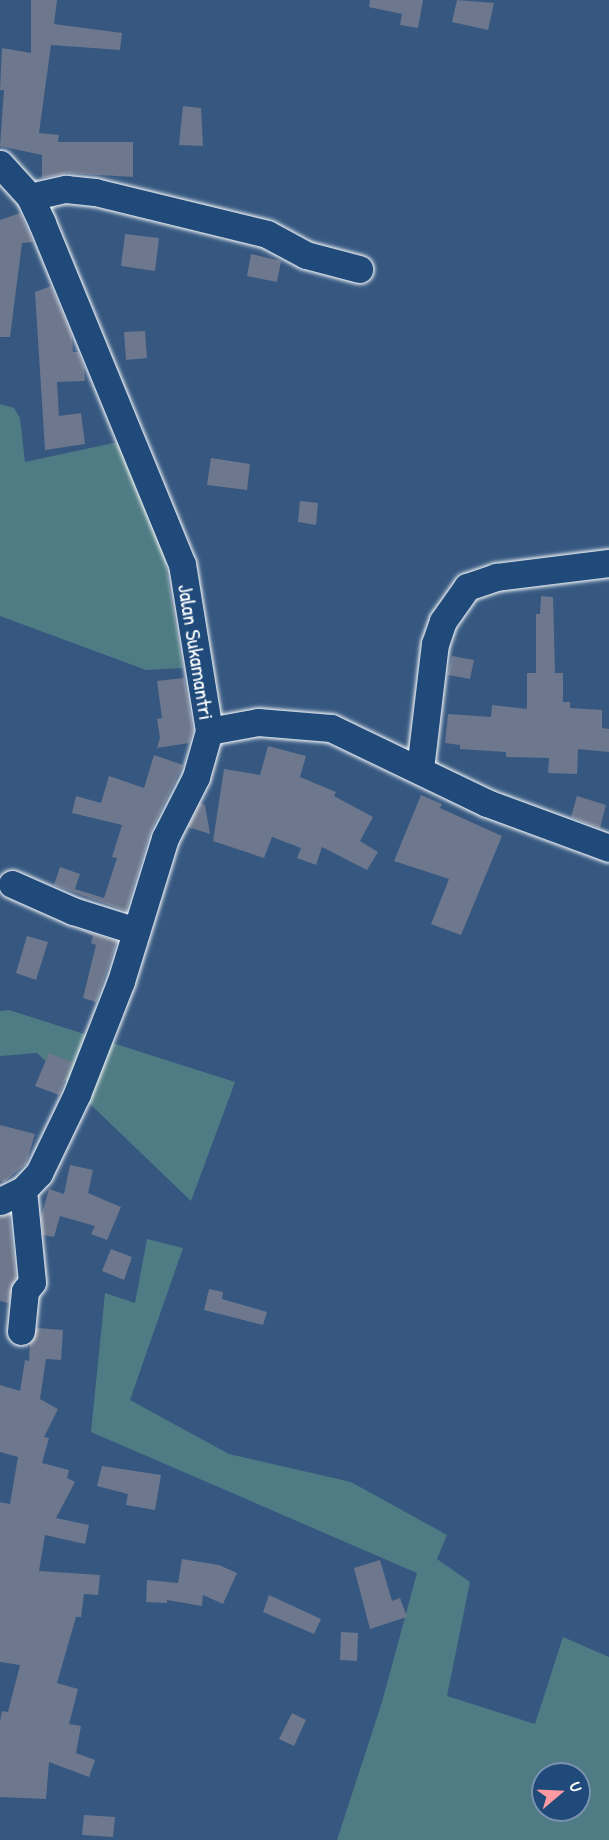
<!DOCTYPE html>
<style>
body{margin:0}
#map{position:relative;width:609px;height:1840px;overflow:hidden;background:#365880;font-family:"Patrick Hand",sans-serif}
div>[style]{position:absolute}
[style*='--x']{left:calc(var(--x)*1px);top:calc(var(--y)*1px);width:calc(var(--w)*1px);rotate:calc(var(--a)*1deg)}
.green>*{inset:0;background:#4f7b84}
.building>*{inset:0;background:#6d778d}
.roads{filter:drop-shadow(0 0 2px #fff) drop-shadow(0 0 2px #fff)}
.minor>*{height:27px;margin:-13.5px;padding:0 13.5px;transform-origin:13.5px;border-radius:13.5px;background:#1f4a7a}
span{translate:-50% -50%;white-space:nowrap;text-align:center;line-height:1.15;-webkit-text-stroke:5px #1f4a7a;paint-order:stroke}
.street-label{font-size:22px;color:#fff}
.north{position:absolute;left:531px;top:1762px;width:60px;height:60px;box-sizing:border-box;background:#1f4a7a;border:2px solid #7992af;border-radius:50%;rotate:71deg;font-size:16px;font-weight:700;line-height:24px;text-align:center;color:#fff}
.north::after{content:'';display:block;margin:auto;width:21px;height:27px;background:#ff9aa2;clip-path:polygon(50% 0,100% 100%,50% 72%,0 100%)}
</style>
<div id="map">
<div class="green">
<i style="clip-path:polygon(0 404px,14px 408px,20px 418px,25px 462px,118px 442px,162px 543px,183px 668px,146px 670px,0 616px)"></i>
<i style="clip-path:polygon(9px 1010px,235px 1082px,191px 1201px,37px 1053px,0 1056px,0 1011px)"></i>
<i style="clip-path:polygon(evenodd,147px 1239px,183px 1248px,130px 1400px,229px 1454px,351px 1482px,447px 1535px,437px 1559px,470px 1582px,447px 1696px,535px 1724px,563px 1637px,609px 1657px,609px 1840px,337px 1840px,382px 1702px,417px 1573px,91px 1432px,105px 1293px,135px 1303px,147px 1239px,543px 1774px,579px 1774px,579px 1810px,543px 1810px,543px 1774px)"></i>
</div>
<div class="building">
<i style="clip-path:polygon(31px 0,57px 0,54px 24px,122px 33px,120px 50px,51px 45px,39px 133px,59px 135px,58px 142px,133px 142px,133px 177px,67px 173px,42px 178px,42px 155px,0 146px,4px 90px,0 90px,2px 48px,31px 53px)"></i>
<i style="clip-path:polygon(370px 0,423px 0,418px 28px,400px 25px,402px 14px,369px 7px)"></i>
<i style="clip-path:polygon(457px 0,494px 3px,488px 30px,452px 22px)"></i>
<i style="clip-path:polygon(183px 106px,201px 108px,203px 146px,179px 145px)"></i>
<i style="clip-path:polygon(20px 213px,33px 242px,22px 243px,10px 337px,0 337px,0 220px)"></i>
<i style="clip-path:polygon(125px 234px,159px 238px,155px 271px,121px 266px)"></i>
<i style="clip-path:polygon(251px 254px,281px 261px,277px 282px,247px 276px)"></i>
<i style="clip-path:polygon(51px 286px,72px 336px,73px 352px,78px 352px,84px 367px,85px 381px,57px 382px,59px 416px,81px 413px,85px 444px,45px 450px,35px 292px)"></i>
<i style="clip-path:polygon(145px 331px,147px 358px,126px 360px,124px 332px)"></i>
<i style="clip-path:polygon(211px 458px,250px 464px,247px 490px,207px 485px)"></i>
<i style="clip-path:polygon(300px 501px,318px 503px,316px 525px,298px 522px)"></i>
<i style="clip-path:polygon(541px 596px,553px 597px,555px 673px,563px 673px,563px 702px,570px 702px,570px 708px,602px 710px,602px 728px,609px 729px,609px 752px,578px 749px,577px 774px,548px 773px,549px 758px,506px 757px,506px 752px,460px 749px,460px 745px,445px 743px,448px 714px,491px 717px,492px 705px,527px 709px,527px 673px,536px 673px,536px 614px,540px 614px)"></i>
<i style="clip-path:polygon(452px 656px,474px 660px,470px 679px,448px 675px)"></i>
<i style="clip-path:polygon(184px 678px,193px 730px,189px 743px,157px 748px,160px 738px,157px 719px,162px 718px,157px 681px)"></i>
<i style="clip-path:polygon(268px 746px,306px 756px,300px 777px,336px 792px,334px 796px,373px 817px,360px 841px,378px 852px,367px 870px,322px 847px,316px 865px,297px 858px,301px 848px,272px 837px,264px 858px,213px 841px,224px 769px,260px 775px)"></i>
<i style="clip-path:polygon(154px 755px,183px 765px,150px 833px,126px 911px,54px 885px,60px 867px,80px 874px,75px 889px,104px 898px,117px 858px,112px 857px,122px 825px,72px 813px,76px 796px,101px 803px,109px 776px,144px 788px)"></i>
<i style="clip-path:polygon(421px 795px,442px 804px,440px 808px,502px 836px,461px 935px,431px 924px,449px 879px,394px 861px)"></i>
<i style="clip-path:polygon(577px 796px,606px 805px,600px 828px,571px 817px)"></i>
<i style="clip-path:polygon(200px 803px,205px 805px,210px 834px,188px 827px)"></i>
<i style="clip-path:polygon(78px 929px,117px 941px,96px 1002px,83px 998px,96px 945px,91px 943px,93px 936px)"></i>
<i style="clip-path:polygon(27px 936px,48px 942px,36px 980px,16px 973px)"></i>
<i style="clip-path:polygon(49px 1053px,72px 1062px,59px 1095px,35px 1086px)"></i>
<i style="clip-path:polygon(0 1125px,35px 1134px,26px 1164px,4px 1182px,0 1181px)"></i>
<i style="clip-path:polygon(70px 1165px,93px 1170px,88px 1193px,121px 1207px,107px 1240px,91px 1234px,95px 1226px,60px 1216px,54px 1237px,43px 1235px,41px 1217px,49px 1189px,64px 1194px)"></i>
<i style="clip-path:polygon(9px 1214px,16px 1277px,8px 1303px,0 1301px,0 1217px)"></i>
<i style="clip-path:polygon(111px 1249px,132px 1257px,124px 1280px,102px 1271px)"></i>
<i style="clip-path:polygon(209px 1289px,223px 1292px,222px 1299px,267px 1312px,263px 1325px,204px 1310px)"></i>
<i style="clip-path:polygon(37px 1328px,63px 1330px,61px 1360px,46px 1359px,40px 1399px,58px 1409px,44px 1437px,49px 1438px,42px 1463px,69px 1470px,67px 1478px,75px 1482px,56px 1518px,89px 1525px,85px 1544px,45px 1535px,39px 1571px,100px 1575px,98px 1595px,84px 1594px,81px 1617px,76px 1617px,57px 1683px,78px 1689px,69px 1724px,81px 1726px,76px 1753px,95px 1760px,89px 1777px,49px 1762px,46px 1799px,0 1797px,0 1721px,2px 1711px,8px 1712px,20px 1665px,0 1662px,0 1502px,10px 1504px,18px 1457px,0 1452px,0 1385px,20px 1391px,25px 1360px,29px 1361px,30px 1343px)"></i>
<i style="clip-path:polygon(102px 1466px,161px 1475px,155px 1510px,126px 1505px,128px 1494px,97px 1486px)"></i>
<i style="clip-path:polygon(182px 1559px,219px 1565px,237px 1573px,223px 1604px,203px 1595px,202px 1606px,167px 1600px,167px 1603px,146px 1602px,147px 1580px,178px 1583px)"></i>
<i style="clip-path:polygon(380px 1560px,392px 1601px,400px 1598px,407px 1617px,370px 1629px,354px 1568px)"></i>
<i style="clip-path:polygon(269px 1595px,321px 1619px,314px 1634px,263px 1612px)"></i>
<i style="clip-path:polygon(341px 1632px,358px 1633px,357px 1661px,340px 1660px)"></i>
<i style="clip-path:polygon(292px 1713px,306px 1720px,294px 1746px,279px 1739px)"></i>
<i style="clip-path:polygon(84px 1815px,115px 1817px,113px 1837px,82px 1835px)"></i>
</div>
<div class="roads">
<div class="minor">
<i style="--x:0;--y:164;--w:45;--a:47.7"></i>
<i style="--x:30;--y:197;--w:29;--a:65"></i>
<i style="--x:42;--y:223;--w:369;--a:67.7"></i>
<i style="--x:182;--y:564;--w:169;--a:80.8"></i>
<i style="--x:209;--y:731;--w:48;--a:105.8"></i>
<i style="--x:196;--y:777;--w:68;--a:116.9"></i>
<i style="--x:165;--y:838;--w:150;--a:107.1"></i>
<i style="--x:121;--y:981;--w:121;--a:111.3"></i>
<i style="--x:77;--y:1094;--w:88;--a:115.7"></i>
<i style="--x:39;--y:1173;--w:23;--a:133"></i>
<i style="--x:23;--y:1190;--w:25;--a:154"></i>
<i style="--x:30;--y:197;--w:37;--a:-13"></i>
<i style="--x:66;--y:189;--w:29;--a:6"></i>
<i style="--x:95;--y:192;--w:177;--a:13.7"></i>
<i style="--x:267;--y:234;--w:44;--a:28.3"></i>
<i style="--x:306;--y:255;--w:55;--a:14.8"></i>
<i style="--x:209;--y:731;--w:50;--a:-10.4"></i>
<i style="--x:258;--y:722;--w:73;--a:4.7"></i>
<i style="--x:331;--y:728;--w:173;--a:25.7"></i>
<i style="--x:487;--y:803;--w:130;--a:20.2"></i>
<i style="--x:420;--y:769;--w:126;--a:-83.2"></i>
<i style="--x:435;--y:644;--w:24;--a:-71"></i>
<i style="--x:443;--y:621;--w:42;--a:-54.8"></i>
<i style="--x:467;--y:587;--w:31;--a:-19"></i>
<i style="--x:496;--y:577;--w:114;--a:-7.1"></i>
<i style="--x:12;--y:884;--w:67;--a:23.9"></i>
<i style="--x:73;--y:911;--w:66;--a:17.6"></i>
<i style="--x:21;--y:1331;--w:40;--a:-84.3"></i>
<i style="--x:25;--y:1291;--w:11;--a:-52"></i>
<i style="--x:32;--y:1282;--w:92;--a:-95.6"></i>
</div>
</div>
<div class="street-label">
<span style="left:196px;top:652px;rotate:81deg">Jalan Sukamantri</span>
</div>
<div class="north">U</div>
</div>
